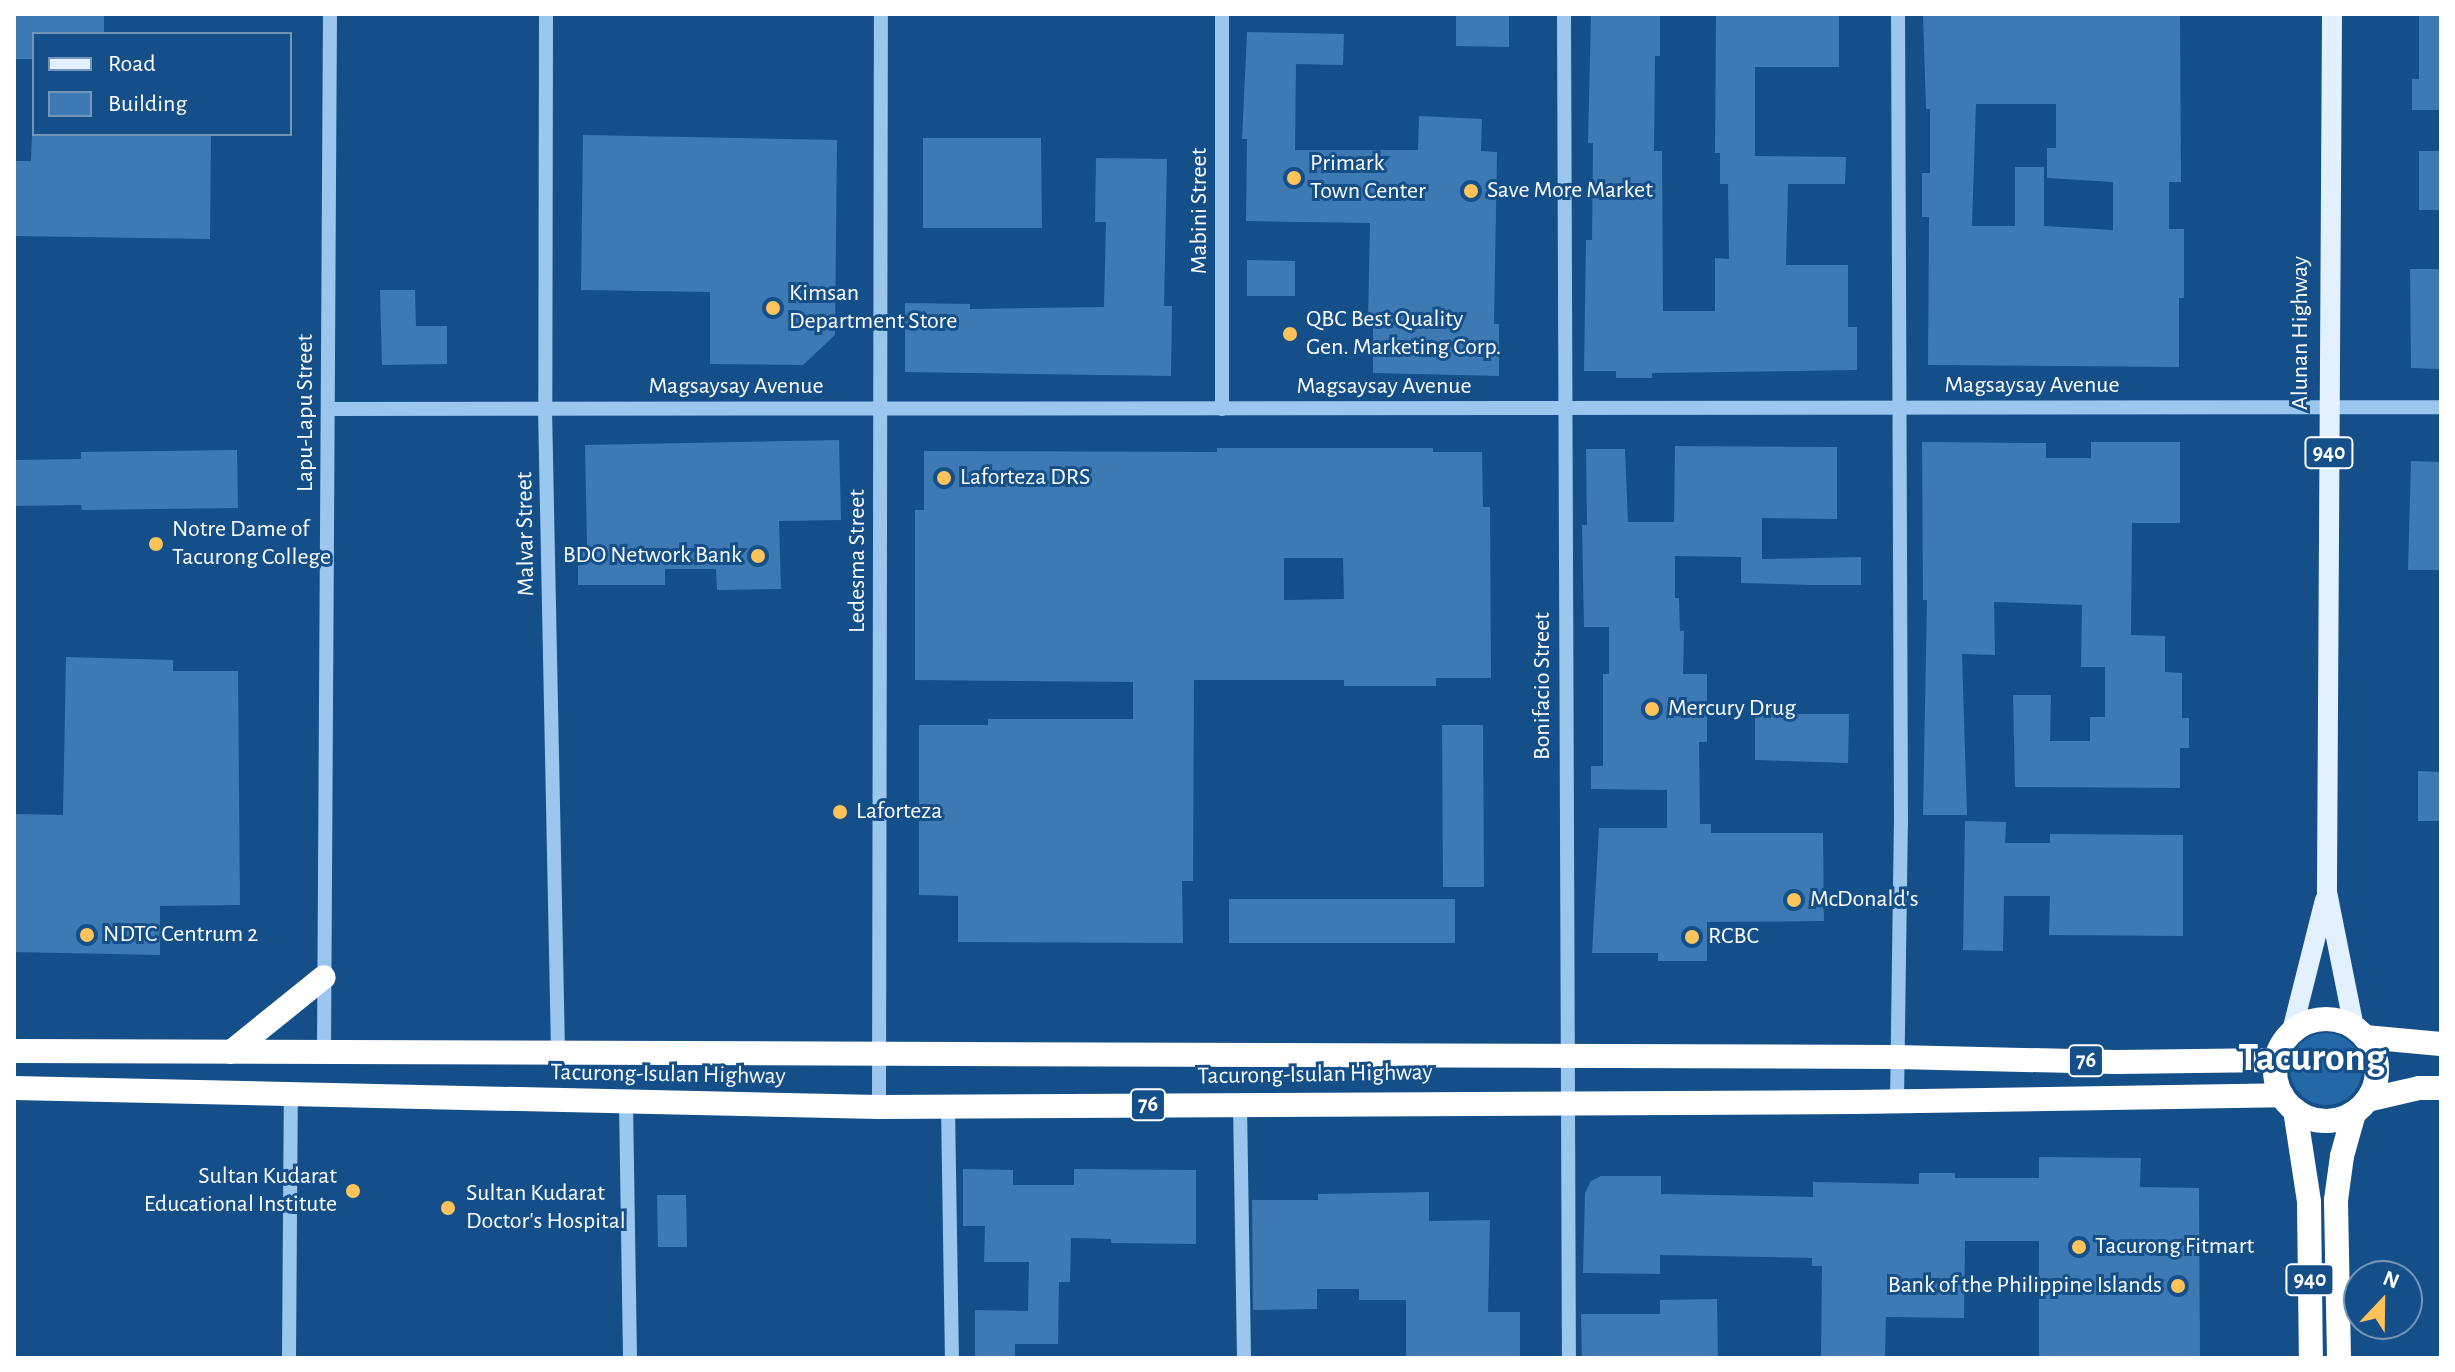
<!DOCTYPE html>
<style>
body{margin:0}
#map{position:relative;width:2455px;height:1372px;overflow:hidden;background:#144f89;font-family:"Alegreya Sans",sans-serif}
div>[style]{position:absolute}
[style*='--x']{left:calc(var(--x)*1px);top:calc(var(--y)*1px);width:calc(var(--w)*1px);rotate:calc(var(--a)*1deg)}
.green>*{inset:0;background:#2467a6}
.round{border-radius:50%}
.building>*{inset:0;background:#3d79b2}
.minor>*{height:14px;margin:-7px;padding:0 7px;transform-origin:7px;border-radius:7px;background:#9bc7ef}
.major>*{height:20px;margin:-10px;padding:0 10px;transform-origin:10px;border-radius:10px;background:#e3f0ff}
.highway>*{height:24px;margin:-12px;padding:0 12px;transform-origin:12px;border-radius:12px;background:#fff}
.highway>.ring{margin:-12px;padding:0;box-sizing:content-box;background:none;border:24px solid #fff;border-radius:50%}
.dots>*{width:22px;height:22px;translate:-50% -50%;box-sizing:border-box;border:4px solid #144f89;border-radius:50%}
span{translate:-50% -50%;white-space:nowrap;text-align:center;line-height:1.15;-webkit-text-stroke:6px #144f89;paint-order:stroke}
.shield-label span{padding:2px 6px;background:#144f89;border:2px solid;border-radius:6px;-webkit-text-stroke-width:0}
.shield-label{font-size:22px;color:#fff;font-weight:700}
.poi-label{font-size:24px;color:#fff}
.left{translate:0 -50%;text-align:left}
.right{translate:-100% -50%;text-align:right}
.street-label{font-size:24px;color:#fff}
.town-label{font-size:40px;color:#fff;font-weight:700}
.frame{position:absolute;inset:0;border:16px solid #fff;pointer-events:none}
.legend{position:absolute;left:32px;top:32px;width:260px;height:104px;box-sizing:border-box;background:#144f89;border:2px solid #7295b8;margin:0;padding:10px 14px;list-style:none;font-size:24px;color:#fff}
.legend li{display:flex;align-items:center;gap:16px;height:40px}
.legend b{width:40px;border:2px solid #7295b8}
.north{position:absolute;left:2343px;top:1260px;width:80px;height:80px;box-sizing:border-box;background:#144f89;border:2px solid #7295b8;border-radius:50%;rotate:22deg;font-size:22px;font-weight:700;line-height:32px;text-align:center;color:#fff}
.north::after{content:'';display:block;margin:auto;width:28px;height:36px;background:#ffc359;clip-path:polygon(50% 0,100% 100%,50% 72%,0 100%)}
</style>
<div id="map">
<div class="green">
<i class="round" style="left:2290px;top:1033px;width:72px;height:72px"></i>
</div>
<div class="building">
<i style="clip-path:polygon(14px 14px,104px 14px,104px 34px,34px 34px,34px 59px,14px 59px)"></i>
<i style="clip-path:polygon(1456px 14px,1509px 14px,1509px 47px,1456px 46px)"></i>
<i style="clip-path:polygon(1591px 14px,1660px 14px,1660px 56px,1655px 56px,1654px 151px,1662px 151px,1663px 311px,1715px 311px,1715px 258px,1729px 259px,1728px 184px,1720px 184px,1720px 153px,1715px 153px,1716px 14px,1839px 14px,1839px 67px,1755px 67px,1755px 156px,1846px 157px,1845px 184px,1788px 184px,1786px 265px,1848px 265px,1848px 327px,1857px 327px,1857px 370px,1652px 373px,1652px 378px,1616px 378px,1616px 371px,1584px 371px,1586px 240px,1592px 240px,1593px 143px,1588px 143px)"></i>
<i style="clip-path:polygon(evenodd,1923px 14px,2180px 14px,2181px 182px,2169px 182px,2169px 229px,2184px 229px,2184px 298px,2179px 298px,2179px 367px,1928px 365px,1929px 217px,1922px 217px,1922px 173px,1930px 173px,1930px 109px,1926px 109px,1923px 14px,1976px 104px,2056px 104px,2056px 148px,2047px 148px,2047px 178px,2113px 182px,2113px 230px,2044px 226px,2044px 167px,2015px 167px,2015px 226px,1972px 226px,1976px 104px)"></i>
<i style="clip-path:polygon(2419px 14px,2441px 14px,2441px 110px,2412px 110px,2412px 79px,2419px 79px)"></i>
<i style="clip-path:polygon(1247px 32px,1344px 34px,1343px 65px,1296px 64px,1295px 150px,1418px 150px,1419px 116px,1482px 119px,1481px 151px,1497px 152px,1494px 324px,1499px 324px,1499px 376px,1373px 373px,1373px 319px,1368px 319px,1370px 223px,1246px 221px,1247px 139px,1242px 139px)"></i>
<i style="clip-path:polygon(32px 134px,211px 134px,210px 239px,14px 236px,14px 161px,31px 161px)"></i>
<i style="clip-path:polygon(583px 135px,837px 140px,835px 335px,803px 365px,710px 364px,710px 292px,581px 290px)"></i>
<i style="clip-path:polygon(923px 138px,1041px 138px,1042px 228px,923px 228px)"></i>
<i style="clip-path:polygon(2419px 151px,2441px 151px,2441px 210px,2419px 210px)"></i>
<i style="clip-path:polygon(1096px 158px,1167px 159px,1164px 306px,1172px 306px,1171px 376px,905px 372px,905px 303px,970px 304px,970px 309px,1104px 307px,1106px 222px,1095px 222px)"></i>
<i style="clip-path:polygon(1247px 260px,1295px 261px,1295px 296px,1247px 296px)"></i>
<i style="clip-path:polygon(2410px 269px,2441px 269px,2441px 369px,2411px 368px)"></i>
<i style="clip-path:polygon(380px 290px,415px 290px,416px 326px,447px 326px,447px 364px,382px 365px)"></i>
<i style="clip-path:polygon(839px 440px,841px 520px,779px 521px,781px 589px,717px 590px,716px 569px,665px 569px,665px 585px,578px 585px,578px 546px,587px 546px,585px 445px)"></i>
<i style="clip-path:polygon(1922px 442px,2046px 443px,2046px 458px,2091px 458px,2091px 442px,2180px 442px,2180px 523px,2132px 523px,2131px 635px,2165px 636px,2165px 672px,2182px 673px,2182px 718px,2189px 718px,2189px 748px,2180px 748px,2180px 788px,2015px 787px,2013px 695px,2051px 695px,2050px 741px,2090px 741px,2090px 717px,2105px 717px,2105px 667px,2081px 667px,2082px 605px,1994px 602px,1995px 655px,1962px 654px,1967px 815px,1923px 815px,1927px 600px,1923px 600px)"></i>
<i style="clip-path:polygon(1675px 446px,1837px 447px,1837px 519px,1762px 518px,1762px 559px,1861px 557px,1861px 585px,1811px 585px,1741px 583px,1741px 557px,1675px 556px,1675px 598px,1679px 598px,1680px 631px,1684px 631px,1683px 674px,1707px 674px,1707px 742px,1699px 742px,1700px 824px,1711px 824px,1711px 833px,1823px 833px,1824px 921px,1707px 922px,1707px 961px,1658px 961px,1658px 953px,1592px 953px,1599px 828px,1667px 828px,1667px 790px,1591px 789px,1591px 766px,1603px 766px,1603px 674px,1609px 674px,1609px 627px,1584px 627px,1582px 525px,1587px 525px,1586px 449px,1625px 449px,1628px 522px,1674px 522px)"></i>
<i style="clip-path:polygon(evenodd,1217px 448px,1433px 448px,1433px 452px,1482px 452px,1483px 507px,1490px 507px,1491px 678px,1436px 678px,1436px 686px,1344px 686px,1344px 680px,1194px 680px,1193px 881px,1182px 881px,1183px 943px,958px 942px,958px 896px,919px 895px,919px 725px,988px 725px,988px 719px,1133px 719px,1133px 682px,915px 680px,915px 510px,924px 510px,924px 451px,1217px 452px,1217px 448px,1284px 558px,1343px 558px,1344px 599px,1284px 600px,1284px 558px)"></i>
<i style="clip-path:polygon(237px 450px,238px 508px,82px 510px,81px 505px,14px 506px,14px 460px,81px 459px,81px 452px)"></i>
<i style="clip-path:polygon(2411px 461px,2441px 462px,2441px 570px,2408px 570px)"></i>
<i style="clip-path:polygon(66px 657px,173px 660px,173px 671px,238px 671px,240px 905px,160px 906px,160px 955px,14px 952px,14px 814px,63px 815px)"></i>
<i style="clip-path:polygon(1755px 714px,1849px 714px,1848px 763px,1755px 760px)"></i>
<i style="clip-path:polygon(1442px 725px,1483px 725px,1484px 887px,1443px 887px)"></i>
<i style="clip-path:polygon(2418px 771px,2441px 772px,2441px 821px,2418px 821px)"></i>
<i style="clip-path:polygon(1965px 821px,2006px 822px,2005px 843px,2050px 843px,2050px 834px,2183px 835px,2183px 936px,2049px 935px,2050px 896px,2004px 896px,2003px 951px,1963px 950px)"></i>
<i style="clip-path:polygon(1229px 899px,1455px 899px,1455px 943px,1229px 943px)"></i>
<i style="clip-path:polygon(2039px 1157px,2141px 1158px,2140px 1187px,2199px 1188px,2200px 1358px,2039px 1358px,2039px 1241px,1965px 1241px,1964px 1318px,1886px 1317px,1885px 1358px,1821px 1358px,1822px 1266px,1812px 1266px,1812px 1258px,1660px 1255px,1660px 1274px,1583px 1273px,1585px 1193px,1591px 1181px,1601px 1176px,1661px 1176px,1661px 1194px,1813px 1197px,1813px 1182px,1919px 1184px,1919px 1173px,1955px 1173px,1955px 1178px,2039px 1178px)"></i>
<i style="clip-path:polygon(963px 1169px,1013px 1170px,1013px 1185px,1074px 1185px,1074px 1169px,1196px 1170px,1196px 1244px,1111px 1243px,1111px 1239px,1071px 1238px,1070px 1282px,1059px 1282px,1058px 1344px,1015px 1344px,1015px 1358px,975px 1358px,975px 1310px,1028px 1311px,1029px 1262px,984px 1262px,985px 1226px,963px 1226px)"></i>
<i style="clip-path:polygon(1429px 1192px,1429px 1221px,1490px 1220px,1488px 1312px,1520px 1312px,1520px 1358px,1406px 1358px,1406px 1300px,1359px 1300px,1359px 1289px,1317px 1289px,1317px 1309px,1253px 1310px,1252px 1200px,1318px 1200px,1318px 1194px)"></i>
<i style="clip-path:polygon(657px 1195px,686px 1195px,687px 1247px,658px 1247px)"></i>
<i style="clip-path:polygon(1717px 1299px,1718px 1358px,1582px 1358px,1581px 1314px,1660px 1314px,1660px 1300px)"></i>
</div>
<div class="minor">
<i style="--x:546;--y:14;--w:395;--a:90.1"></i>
<i style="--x:545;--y:409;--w:644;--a:88.84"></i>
<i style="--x:1564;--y:14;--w:1344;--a:89.79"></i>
<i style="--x:328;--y:409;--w:2113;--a:-0.05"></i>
<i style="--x:1222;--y:409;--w:395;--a:-90"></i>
<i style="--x:324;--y:1052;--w:1038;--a:-89.67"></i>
<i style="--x:1897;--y:1101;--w:276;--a:-89.2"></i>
<i style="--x:1901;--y:825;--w:811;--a:-90.21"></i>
<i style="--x:626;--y:1102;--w:256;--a:89.1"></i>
<i style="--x:1240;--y:1104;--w:254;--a:89.1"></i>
<i style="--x:879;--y:1107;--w:1093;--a:-89.9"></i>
<i style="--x:948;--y:1107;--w:251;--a:89.1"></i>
<i style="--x:289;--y:1358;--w:262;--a:-89.6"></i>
</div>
<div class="major">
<i style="--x:2332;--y:14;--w:878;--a:90.33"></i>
<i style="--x:2327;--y:892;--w:138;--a:78.7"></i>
<i style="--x:2292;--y:1031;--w:135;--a:-75.9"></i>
</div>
<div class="highway">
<i class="ring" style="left:2275px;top:1019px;width:78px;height:78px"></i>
<i style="--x:2365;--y:1037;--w:76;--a:5.3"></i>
<i style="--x:14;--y:1051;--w:1882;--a:0.18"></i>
<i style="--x:1896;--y:1057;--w:220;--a:1.3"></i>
<i style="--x:2116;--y:1062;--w:160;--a:-0.7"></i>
<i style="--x:231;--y:1052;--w:119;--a:-38.9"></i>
<i style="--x:14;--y:1088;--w:865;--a:1.26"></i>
<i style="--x:879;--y:1107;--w:976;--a:-0.29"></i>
<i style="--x:1855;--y:1102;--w:427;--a:-0.9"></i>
<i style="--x:2367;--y:1100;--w:53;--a:-13"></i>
<i style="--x:2419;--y:1088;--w:22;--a:0"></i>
<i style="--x:2295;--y:1110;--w:93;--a:81.3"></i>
<i style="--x:2309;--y:1202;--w:156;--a:89.3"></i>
<i style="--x:2339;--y:1358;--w:158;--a:-91.1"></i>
<i style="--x:2336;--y:1200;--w:44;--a:-82.2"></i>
<i style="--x:2342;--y:1156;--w:45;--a:-74.4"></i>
</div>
<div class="dots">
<i style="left:1294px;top:178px;background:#ffc359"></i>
<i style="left:1471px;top:191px;background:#ffc359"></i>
<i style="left:773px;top:308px;background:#ffc359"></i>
<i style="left:1290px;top:334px;background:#ffc359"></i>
<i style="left:944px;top:478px;background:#ffc359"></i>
<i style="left:156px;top:544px;background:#ffc359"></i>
<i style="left:758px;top:556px;background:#ffc359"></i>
<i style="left:1652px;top:709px;background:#ffc359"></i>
<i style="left:840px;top:812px;background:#ffc359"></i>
<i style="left:1794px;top:900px;background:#ffc359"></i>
<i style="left:87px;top:935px;background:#ffc359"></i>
<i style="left:1692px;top:937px;background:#ffc359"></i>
<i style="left:353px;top:1191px;background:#ffc359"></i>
<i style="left:448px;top:1208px;background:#ffc359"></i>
<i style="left:2079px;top:1247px;background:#ffc359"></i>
<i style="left:2178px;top:1286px;background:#ffc359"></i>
</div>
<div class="shield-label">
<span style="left:2329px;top:453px">940</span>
<span style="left:2086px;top:1061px">76</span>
<span style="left:1148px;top:1105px">76</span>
<span style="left:2310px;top:1280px">940</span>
</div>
<div class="poi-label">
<span class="left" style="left:1310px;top:178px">Primark<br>Town Center</span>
<span class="left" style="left:1487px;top:191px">Save More Market</span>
<span class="left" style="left:789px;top:308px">Kimsan<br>Department Store</span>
<span class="left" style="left:1306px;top:334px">QBC Best Quality<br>Gen. Marketing Corp.</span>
<span class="left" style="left:960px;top:478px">Laforteza DRS</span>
<span class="left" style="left:172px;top:544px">Notre Dame of<br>Tacurong College</span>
<span class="right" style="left:742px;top:556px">BDO Network Bank</span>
<span class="left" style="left:1668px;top:709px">Mercury Drug</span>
<span class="left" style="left:856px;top:812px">Laforteza</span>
<span class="left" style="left:1810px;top:900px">McDonald's</span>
<span class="left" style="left:103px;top:935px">NDTC Centrum 2</span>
<span class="left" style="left:1708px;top:937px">RCBC</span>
<span class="right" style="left:337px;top:1191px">Sultan Kudarat<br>Educational Institute</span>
<span class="left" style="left:466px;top:1208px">Sultan Kudarat<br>Doctor's Hospital</span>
<span class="left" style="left:2095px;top:1247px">Tacurong Fitmart</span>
<span class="right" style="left:2162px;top:1286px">Bank of the Philippine Islands</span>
</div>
<div class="street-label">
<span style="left:1200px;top:211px;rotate:-90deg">Mabini Street</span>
<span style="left:2301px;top:333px;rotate:-90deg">Alunan Highway</span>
<span style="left:2032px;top:386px">Magsaysay Avenue</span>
<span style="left:736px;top:387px">Magsaysay Avenue</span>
<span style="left:1384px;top:387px">Magsaysay Avenue</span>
<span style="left:306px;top:413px;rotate:-90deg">Lapu-Lapu Street</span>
<span style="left:526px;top:534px;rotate:-91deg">Malvar Street</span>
<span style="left:858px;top:561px;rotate:-90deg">Ledesma Street</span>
<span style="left:1543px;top:686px;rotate:-90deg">Bonifacio Street</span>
<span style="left:668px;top:1075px;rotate:1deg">Tacurong-Isulan Highway</span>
<span style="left:1315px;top:1075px;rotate:-1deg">Tacurong-Isulan Highway</span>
</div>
<div class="town-label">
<span style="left:2312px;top:1058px">Tacurong</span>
</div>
<div class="frame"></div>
<ul class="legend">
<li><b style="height:10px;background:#e3f0ff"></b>Road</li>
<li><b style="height:22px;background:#3d79b2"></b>Building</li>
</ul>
<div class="north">N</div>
</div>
